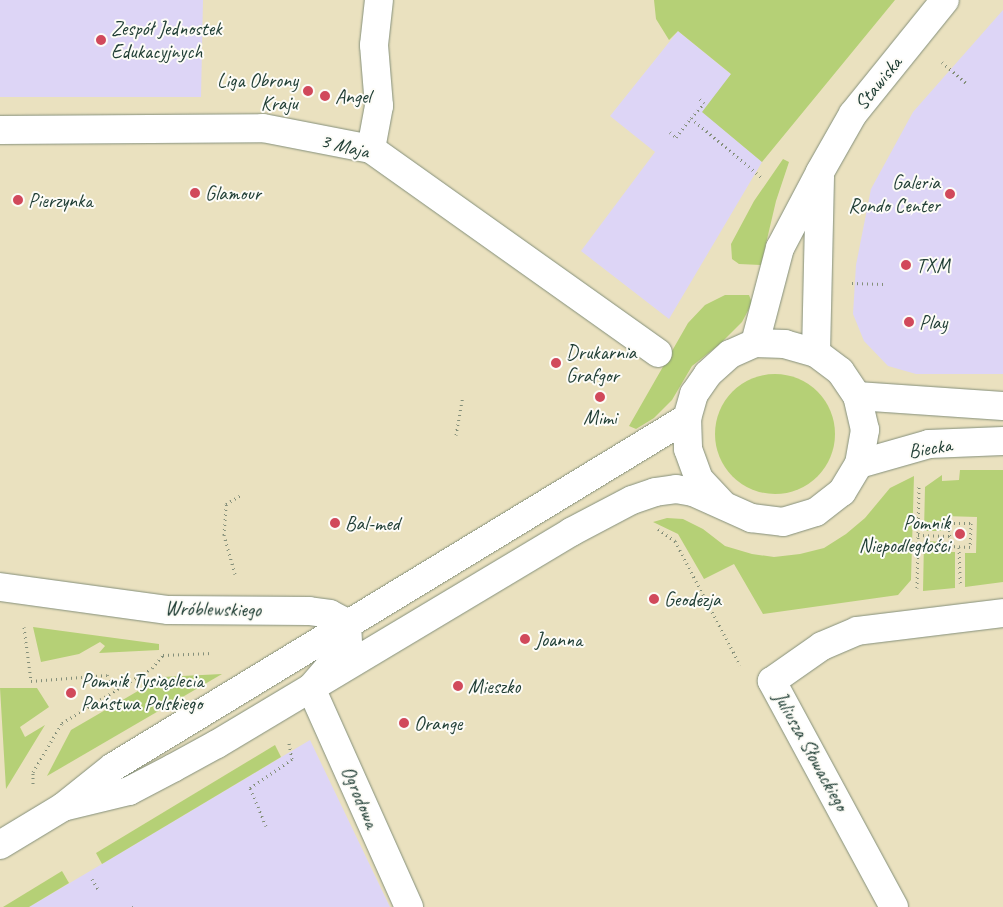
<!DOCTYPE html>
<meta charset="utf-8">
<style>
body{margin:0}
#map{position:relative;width:1003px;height:907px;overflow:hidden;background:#eae1bf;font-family:Caveat,sans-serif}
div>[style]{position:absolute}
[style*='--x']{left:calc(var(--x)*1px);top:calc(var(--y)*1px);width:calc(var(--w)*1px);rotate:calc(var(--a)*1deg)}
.built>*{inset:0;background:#ddd5f6}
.green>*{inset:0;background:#b5d076}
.round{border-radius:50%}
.path>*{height:3px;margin-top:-1.5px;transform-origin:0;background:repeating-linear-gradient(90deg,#848f7a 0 1px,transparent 0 5px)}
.roads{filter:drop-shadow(0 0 1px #848f7a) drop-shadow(0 0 1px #848f7a)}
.minor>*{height:28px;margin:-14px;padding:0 14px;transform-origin:14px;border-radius:14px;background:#fff}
.major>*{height:28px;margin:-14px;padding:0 14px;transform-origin:14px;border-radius:14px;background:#fff}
.dots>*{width:14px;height:14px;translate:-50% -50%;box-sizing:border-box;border:2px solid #fdfcf7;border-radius:50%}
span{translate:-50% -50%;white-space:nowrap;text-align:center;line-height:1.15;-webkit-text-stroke:4px #fdfcf7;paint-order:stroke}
.poi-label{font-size:20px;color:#1f3d34}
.left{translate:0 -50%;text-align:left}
.right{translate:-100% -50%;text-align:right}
.street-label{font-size:20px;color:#1f3d34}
</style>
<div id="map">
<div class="built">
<i style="clip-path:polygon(0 0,203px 0,201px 97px,0 97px)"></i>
<i style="clip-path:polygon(1003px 10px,1003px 374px,916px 374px,888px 366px,864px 341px,853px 314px,856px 265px,871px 189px,913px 112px)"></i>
<i style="clip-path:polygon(678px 31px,732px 75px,703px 112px,762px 162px,669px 319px,581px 251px,655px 152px,610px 116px)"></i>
<i style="clip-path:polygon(310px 740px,390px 907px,29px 907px,102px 864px)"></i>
</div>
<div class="green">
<i style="clip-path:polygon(654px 0,895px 0,762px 162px,702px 112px,731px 74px,678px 31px,669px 40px,656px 19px)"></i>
<i style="clip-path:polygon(783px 159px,789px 162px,776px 201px,761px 265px,739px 264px,732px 259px,731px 244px,754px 201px)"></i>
<i style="clip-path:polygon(725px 295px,749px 295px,752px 303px,742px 322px,720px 344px,692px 366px,672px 400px,654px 418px,636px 429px,629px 426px,688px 323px,705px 305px)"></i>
<i class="round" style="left:715px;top:374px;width:120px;height:120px"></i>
<i style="clip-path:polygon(960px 470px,1003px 470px,1003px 582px,965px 587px,965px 553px,976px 553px,977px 517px,944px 516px,943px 531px,924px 531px,925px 487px,942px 475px,942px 481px,959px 480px)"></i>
<i style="clip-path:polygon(914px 476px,911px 580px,898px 595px,763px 614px,734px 564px,704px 579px,678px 534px,653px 522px,667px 518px,683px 519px,703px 529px,725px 546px,752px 554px,774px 557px,800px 554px,824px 548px,846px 534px,865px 518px,890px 488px)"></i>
<i style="clip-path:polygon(924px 541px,943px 542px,944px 552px,955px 552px,955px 588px,923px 591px)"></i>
<i style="clip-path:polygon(33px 627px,159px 644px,159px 650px,99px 653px,105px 646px,100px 642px,79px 654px,41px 662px)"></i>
<i style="clip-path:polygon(222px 674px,47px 776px,71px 730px,162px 677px)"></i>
<i style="clip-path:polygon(0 688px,37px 688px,49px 707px,20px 727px,25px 737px,45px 725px,6px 789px)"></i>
<i style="clip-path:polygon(275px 745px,281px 757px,102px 864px,96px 853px)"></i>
<i style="clip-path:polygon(62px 871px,69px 883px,29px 907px,3px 907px)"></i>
</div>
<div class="path">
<i style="--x:942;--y:62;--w:32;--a:41"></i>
<i style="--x:691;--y:118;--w:20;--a:-49"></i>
<i style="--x:704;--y:103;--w:8;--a:-135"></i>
<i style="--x:670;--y:132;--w:8;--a:40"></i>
<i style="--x:676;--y:137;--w:24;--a:-52"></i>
<i style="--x:691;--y:118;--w:92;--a:40.1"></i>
<i style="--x:852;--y:283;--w:32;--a:2"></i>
<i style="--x:456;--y:435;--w:39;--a:-80"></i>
<i style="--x:949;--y:523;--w:22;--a:0"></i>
<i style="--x:971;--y:523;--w:24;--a:92"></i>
<i style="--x:970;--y:547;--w:20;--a:-177"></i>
<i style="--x:950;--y:546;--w:23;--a:-92"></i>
<i style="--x:658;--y:529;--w:21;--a:35"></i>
<i style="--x:675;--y:541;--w:140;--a:62.3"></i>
<i style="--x:918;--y:535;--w:31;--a:2"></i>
<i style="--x:959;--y:547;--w:36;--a:88"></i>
<i style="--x:235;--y:574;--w:41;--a:-105.8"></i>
<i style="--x:224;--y:535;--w:31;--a:-86"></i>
<i style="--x:226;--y:504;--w:17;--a:-31"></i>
<i style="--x:917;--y:588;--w:104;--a:-88.9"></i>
<i style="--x:24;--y:627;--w:54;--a:82.6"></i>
<i style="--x:31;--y:681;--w:76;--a:-4.5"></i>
<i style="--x:107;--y:675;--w:18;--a:56"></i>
<i style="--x:33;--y:784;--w:12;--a:-90"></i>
<i style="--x:33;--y:772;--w:57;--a:-59.4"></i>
<i style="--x:62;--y:723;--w:105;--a:-31.4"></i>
<i style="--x:152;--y:668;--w:17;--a:-50"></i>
<i style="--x:163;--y:655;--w:50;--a:-2.3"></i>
<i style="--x:266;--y:826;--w:41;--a:-112.8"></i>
<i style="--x:250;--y:788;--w:51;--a:-34.6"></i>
<i style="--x:292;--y:759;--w:16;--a:-101"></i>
<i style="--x:92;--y:879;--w:12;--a:59"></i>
<i style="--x:133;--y:907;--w:1;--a:-45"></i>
</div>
<div class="roads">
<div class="minor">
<i style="--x:0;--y:130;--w:263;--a:-0.4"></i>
<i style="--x:263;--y:128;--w:110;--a:11"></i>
<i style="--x:371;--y:149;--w:352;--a:35.4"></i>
<i style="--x:371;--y:149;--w:44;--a:-79.5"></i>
<i style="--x:379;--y:106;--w:61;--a:-94.7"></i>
<i style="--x:374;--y:45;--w:45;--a:-83.7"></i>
<i style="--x:857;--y:396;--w:146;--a:3.9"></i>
<i style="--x:859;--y:464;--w:73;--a:-15.9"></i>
<i style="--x:929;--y:444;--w:74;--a:-2.3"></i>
<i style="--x:0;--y:587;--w:170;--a:7.8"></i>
<i style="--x:168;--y:610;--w:141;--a:0.4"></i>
<i style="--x:309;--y:611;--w:21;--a:8"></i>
<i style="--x:330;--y:614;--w:19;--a:28"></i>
<i style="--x:347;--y:623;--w:22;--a:87"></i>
<i style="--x:348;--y:645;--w:57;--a:130.7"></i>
<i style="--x:311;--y:688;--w:240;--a:65.9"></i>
<i style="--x:894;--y:907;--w:257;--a:-118.4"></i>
<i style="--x:772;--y:681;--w:61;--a:-35"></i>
<i style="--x:822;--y:646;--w:38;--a:-23"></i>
<i style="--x:857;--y:631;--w:147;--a:-7"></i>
</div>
<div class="major">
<i style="--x:755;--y:343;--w:98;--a:-75.3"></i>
<i style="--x:780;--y:248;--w:86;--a:-62.2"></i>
<i style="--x:820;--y:172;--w:67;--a:-60.4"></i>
<i style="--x:853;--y:114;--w:146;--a:-51.1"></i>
<i style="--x:816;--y:353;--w:176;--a:-88.7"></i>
<i style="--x:63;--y:807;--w:68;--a:-13.6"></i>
<i style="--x:129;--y:791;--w:50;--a:-27.6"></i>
<i style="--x:173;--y:768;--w:50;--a:-28.6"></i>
<i style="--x:217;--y:744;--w:413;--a:-30.9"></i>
<i style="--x:571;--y:532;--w:69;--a:-27.7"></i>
<i style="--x:632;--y:500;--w:24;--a:-19"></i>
<i style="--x:655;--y:492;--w:21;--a:-8"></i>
<i style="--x:676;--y:489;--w:17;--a:10"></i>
<i style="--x:693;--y:492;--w:64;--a:24.1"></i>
<i style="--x:751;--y:518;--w:32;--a:7"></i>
<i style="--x:783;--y:522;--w:34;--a:-17"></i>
<i style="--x:816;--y:512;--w:33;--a:-38"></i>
<i style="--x:842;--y:492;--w:33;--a:-59"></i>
<i style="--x:859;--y:464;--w:35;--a:-80"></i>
<i style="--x:865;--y:430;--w:35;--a:-103"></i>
<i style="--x:857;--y:396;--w:30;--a:-124"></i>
<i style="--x:840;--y:371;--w:30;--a:-143"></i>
<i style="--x:816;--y:353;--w:32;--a:-164"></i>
<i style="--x:785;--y:344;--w:30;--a:-178"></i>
<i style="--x:755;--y:343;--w:27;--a:156"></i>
<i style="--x:730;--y:354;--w:30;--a:138"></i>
<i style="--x:708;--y:374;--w:24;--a:125"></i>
<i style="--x:694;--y:394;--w:25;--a:106"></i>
<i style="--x:687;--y:418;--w:31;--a:88"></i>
<i style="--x:688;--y:449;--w:32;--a:70"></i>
<i style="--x:699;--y:479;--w:33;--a:47"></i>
<i style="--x:0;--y:845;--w:74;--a:-31.1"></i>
<i style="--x:63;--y:807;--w:64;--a:-38.7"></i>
<i style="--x:113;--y:767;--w:672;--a:-31.3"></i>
</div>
</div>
<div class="dots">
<i style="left:101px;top:40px;background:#d1495b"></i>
<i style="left:308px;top:91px;background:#d1495b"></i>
<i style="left:325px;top:96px;background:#d1495b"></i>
<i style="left:195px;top:193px;background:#d1495b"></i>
<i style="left:950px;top:194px;background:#d1495b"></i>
<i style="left:18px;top:200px;background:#d1495b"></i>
<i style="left:906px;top:265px;background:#d1495b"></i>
<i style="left:909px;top:322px;background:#d1495b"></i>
<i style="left:556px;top:363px;background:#d1495b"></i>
<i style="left:600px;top:397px;background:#d1495b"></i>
<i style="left:335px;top:523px;background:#d1495b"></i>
<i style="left:960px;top:534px;background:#d1495b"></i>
<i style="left:654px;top:599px;background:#d1495b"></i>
<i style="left:525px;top:639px;background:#d1495b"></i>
<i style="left:458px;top:686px;background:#d1495b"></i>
<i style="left:71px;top:693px;background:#d1495b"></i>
<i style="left:404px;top:723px;background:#d1495b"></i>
</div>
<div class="poi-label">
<span class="left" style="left:111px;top:40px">Zespół Jednostek<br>Edukacyjnych</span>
<span class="right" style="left:298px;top:92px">Liga Obrony<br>Kraju</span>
<span class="left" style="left:335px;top:96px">Angel</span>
<span class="right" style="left:940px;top:194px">Galeria<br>Rondo Center</span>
<span class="left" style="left:205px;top:193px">Glamour</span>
<span class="left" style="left:28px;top:200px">Pierzynka</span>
<span class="left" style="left:916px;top:265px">TXM</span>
<span class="left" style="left:919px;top:322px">Play</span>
<span class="left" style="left:566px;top:364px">Drukarnia<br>Grafgor</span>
<span style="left:600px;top:417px">Mimi</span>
<span class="right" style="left:950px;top:534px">Pomnik<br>Niepodległości</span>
<span class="left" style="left:345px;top:523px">Bal-med</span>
<span class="left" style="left:664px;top:599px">Geodezja</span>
<span class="left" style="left:535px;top:639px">Joanna</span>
<span class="left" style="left:81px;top:692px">Pomnik Tysiąclecia<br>Państwa Polskiego</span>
<span class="left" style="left:468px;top:686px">Mieszko</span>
<span class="left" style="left:414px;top:723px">Orange</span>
</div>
<div class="street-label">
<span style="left:878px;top:83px;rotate:-51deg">Stawiska</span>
<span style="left:345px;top:146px;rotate:14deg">3 Maja</span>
<span style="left:930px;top:448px;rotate:-9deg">Biecka</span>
<span style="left:213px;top:609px;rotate:1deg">Wróblewskiego</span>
<span style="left:811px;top:751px;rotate:61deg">Juliusza Słowackiego</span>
<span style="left:360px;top:797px;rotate:66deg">Ogrodowa</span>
</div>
</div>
